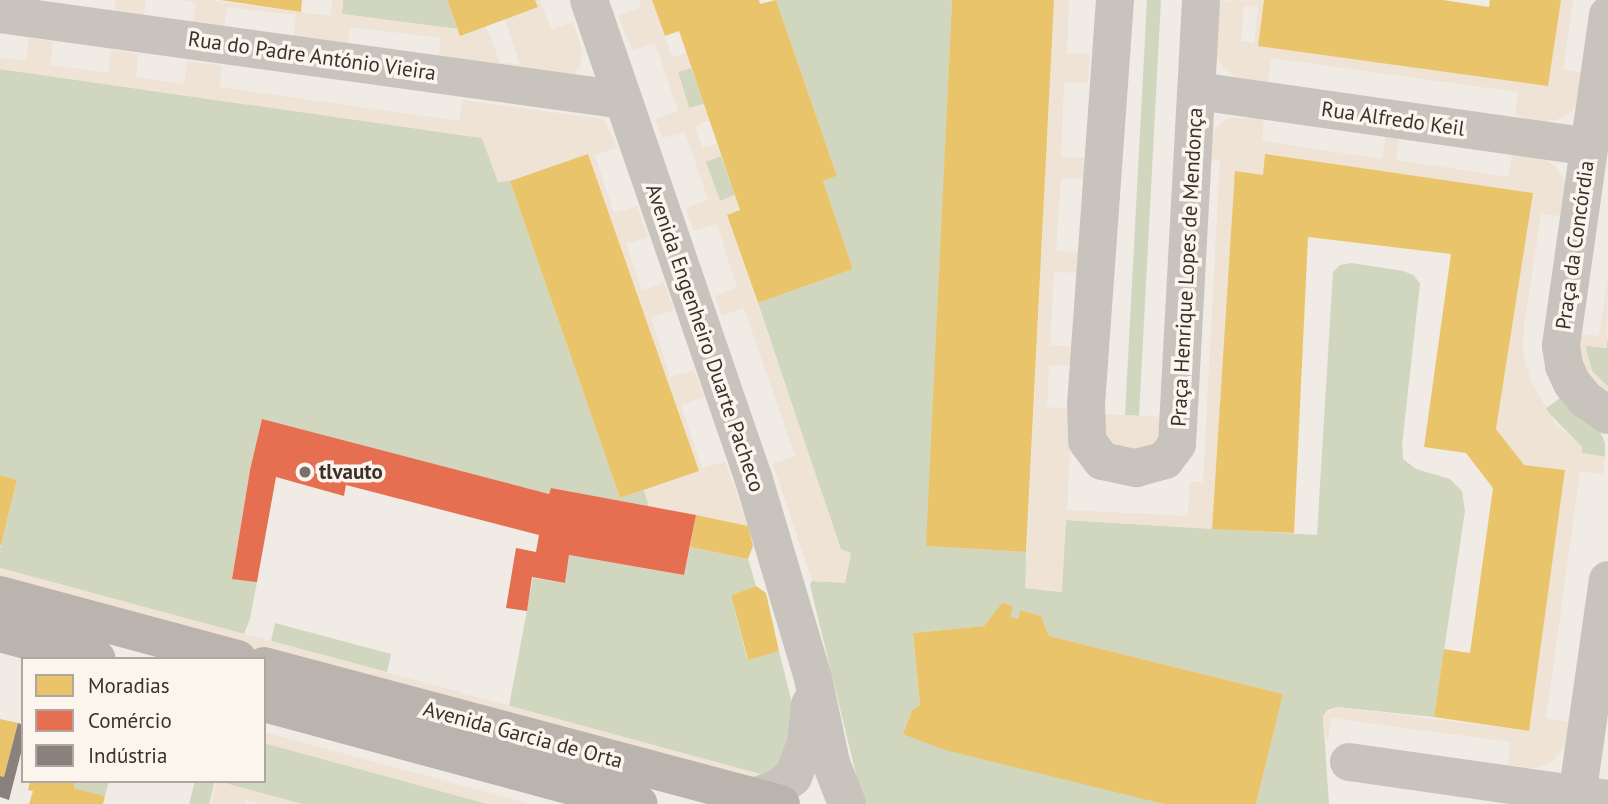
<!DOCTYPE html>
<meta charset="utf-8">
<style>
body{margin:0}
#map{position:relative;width:1608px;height:804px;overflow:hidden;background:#f0ebe5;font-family:"PT Sans",sans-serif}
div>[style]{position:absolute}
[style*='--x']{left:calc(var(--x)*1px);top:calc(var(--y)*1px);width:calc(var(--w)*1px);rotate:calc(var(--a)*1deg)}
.green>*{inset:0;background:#d1d6bf}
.plaza>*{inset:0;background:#eee3d5}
.homes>*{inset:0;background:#e9c46a}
.shops>*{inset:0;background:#e76f51}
.industry>*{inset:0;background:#8a817c}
.street>*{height:38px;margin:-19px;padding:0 19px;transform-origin:19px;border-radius:19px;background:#c9c3be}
.secondary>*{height:38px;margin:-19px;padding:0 19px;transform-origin:19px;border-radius:19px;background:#bab3ae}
.dots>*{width:19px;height:19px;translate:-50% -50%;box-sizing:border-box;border:4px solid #fbf5ee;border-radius:50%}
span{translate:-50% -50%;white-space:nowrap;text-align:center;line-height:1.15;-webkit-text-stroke:7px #fbf5ee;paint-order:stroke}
.street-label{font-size:21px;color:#3b302b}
.poi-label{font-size:21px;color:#3b302b;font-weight:700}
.left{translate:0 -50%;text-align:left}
.legend{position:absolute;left:21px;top:657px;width:245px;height:126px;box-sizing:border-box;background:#fbf5ee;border:2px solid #aea6a0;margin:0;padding:9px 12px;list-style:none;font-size:21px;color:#3b302b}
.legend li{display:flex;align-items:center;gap:14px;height:35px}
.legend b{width:35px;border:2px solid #aea6a0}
</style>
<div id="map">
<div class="green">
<i style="clip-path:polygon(343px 0,447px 0,457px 29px,342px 14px)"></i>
<i style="clip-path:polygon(776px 0,952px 0,927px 546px,1026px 552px,1026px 588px,1061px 592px,1066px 520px,1317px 535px,1333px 272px,1340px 265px,1351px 263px,1403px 271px,1413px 275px,1420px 283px,1402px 445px,1403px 459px,1416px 469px,1450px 479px,1462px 491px,1465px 511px,1434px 717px,1337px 707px,1328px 710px,1323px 716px,1329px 804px,1256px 804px,1283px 694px,1049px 636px,1041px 616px,1020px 610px,1018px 619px,1010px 617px,1002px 604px,984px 626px,913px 633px,920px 705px,912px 710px,903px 734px,1164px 804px,867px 804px,862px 799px,810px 585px,812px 581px,845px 582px,851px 553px,841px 550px,758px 303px,853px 269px,823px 181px,837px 176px)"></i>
<i style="clip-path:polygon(1147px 0,1161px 0,1139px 416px,1125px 415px)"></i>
<i style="clip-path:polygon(691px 68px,704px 104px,689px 108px,678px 72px)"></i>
<i style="clip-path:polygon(0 69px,482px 138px,498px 181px,510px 181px,620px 498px,644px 490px,649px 507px,551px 488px,549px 494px,263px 420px,250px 470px,232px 578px,257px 582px,250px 619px,244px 634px,0 568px,0 549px,17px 480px,0 475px)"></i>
<i style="clip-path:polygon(721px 156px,735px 195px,720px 201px,705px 161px)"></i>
<i style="clip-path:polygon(1608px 338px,1608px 387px,1592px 371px,1585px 345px,1606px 348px)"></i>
<i style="clip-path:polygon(1564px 395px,1600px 431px,1605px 443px,1605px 457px,1582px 453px,1582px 447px,1545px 409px)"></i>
<i style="clip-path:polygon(690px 547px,748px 559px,756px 586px,731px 595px,747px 659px,779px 651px,797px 723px,784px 763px,767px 776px,509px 706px,533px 578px,565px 583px,569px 555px,684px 575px)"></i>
<i style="clip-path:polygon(275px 623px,391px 654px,387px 672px,271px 641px)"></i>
<i style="clip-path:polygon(264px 743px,488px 804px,302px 804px,226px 784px,227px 781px,264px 781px)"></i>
<i style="clip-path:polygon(75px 781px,109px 781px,105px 796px,74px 788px)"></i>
<i style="clip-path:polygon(195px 781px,215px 781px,209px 804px,189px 804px)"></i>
</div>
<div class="plaza">
<i style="clip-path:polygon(116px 0,146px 0,143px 20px,114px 15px)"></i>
<i style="clip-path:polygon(180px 0,208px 0,330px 16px,333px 0,343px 0,342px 14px,457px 29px,460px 35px,486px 26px,500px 62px,520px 65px,505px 19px,537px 7px,535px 0,540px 0,551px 29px,573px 22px,582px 50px,580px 68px,570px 78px,438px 62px,441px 38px,350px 27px,346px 51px,293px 42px,296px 15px,227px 7px,223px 33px,192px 27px,196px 3px)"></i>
<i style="clip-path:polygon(639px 0,652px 0,672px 57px,686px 53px,691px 68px,678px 72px,689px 108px,704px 104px,709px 121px,695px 125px,702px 148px,717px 144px,721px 156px,706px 162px,720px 201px,735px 195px,740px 210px,727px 216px,841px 549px,851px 553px,845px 583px,812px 581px,773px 464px,795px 456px,744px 308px,722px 315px,715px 296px,737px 288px,717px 224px,694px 231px,686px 208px,708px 200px,685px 132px,662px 138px,655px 119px,678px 111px,655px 43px,632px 50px,618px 15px,641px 8px)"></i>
<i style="clip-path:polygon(1054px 0,1069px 0,1067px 53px,1090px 54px,1088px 83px,1064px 83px,1061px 157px,1084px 158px,1084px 179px,1061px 178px,1056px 251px,1079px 252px,1079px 273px,1054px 272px,1050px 345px,1074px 347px,1074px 366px,1049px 365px,1047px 407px,1072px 409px,1067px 510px,1188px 516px,1190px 482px,1203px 482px,1220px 160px,1207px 159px,1209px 142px,1215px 129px,1228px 118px,1264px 118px,1262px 141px,1382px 159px,1386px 137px,1399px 138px,1396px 160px,1508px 177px,1512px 155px,1544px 159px,1556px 167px,1565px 181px,1564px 216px,1541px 214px,1524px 326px,1523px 354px,1531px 381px,1554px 422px,1582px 447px,1582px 453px,1605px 457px,1603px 474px,1580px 471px,1546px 718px,1569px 722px,1564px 748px,1553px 761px,1537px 768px,1508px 765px,1511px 742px,1331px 718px,1328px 740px,1324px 739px,1323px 716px,1337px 707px,1529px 731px,1565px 470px,1524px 465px,1496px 429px,1533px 193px,1265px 155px,1263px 175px,1236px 172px,1212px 529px,1066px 520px,1062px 592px,1025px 588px)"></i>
<i style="clip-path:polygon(evenodd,1264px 0,1258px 46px,1547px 86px,1561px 0,1573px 0,1563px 70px,1586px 73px,1582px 98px,1571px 112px,1556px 120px,1544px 121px,1515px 116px,1518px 92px,1271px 58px,1268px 83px,1237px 77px,1222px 67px,1215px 52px,1216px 1px,1264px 0,1244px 6px,1258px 7px,1254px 43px,1241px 41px,1244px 6px)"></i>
<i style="clip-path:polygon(29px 38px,53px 42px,50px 65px,108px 73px,111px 50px,138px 54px,136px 77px,184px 84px,187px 61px,222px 66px,219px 87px,459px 121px,462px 100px,603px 119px,617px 147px,595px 155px,614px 213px,637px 206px,648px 237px,626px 244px,642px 290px,664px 283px,674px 310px,651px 318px,670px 377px,694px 370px,704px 397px,681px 405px,702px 468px,725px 461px,748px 526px,649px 507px,644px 490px,699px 471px,588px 155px,510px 181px,498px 182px,482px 138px,0 69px,0 58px,26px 61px)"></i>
<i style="clip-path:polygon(1608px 276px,1607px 348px,1585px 346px,1592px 371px,1608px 387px,1608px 400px,1580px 368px,1577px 334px,1599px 336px)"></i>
<i style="clip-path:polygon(1102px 414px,1163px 417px,1162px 434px,1148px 454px,1105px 443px)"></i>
<i style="clip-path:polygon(0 568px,474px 696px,767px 776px,753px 784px,0 582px)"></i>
<i style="clip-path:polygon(264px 732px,530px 804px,488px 804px,264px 743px)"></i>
<i style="clip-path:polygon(217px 781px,218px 781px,302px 804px,263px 804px,246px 800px,245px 804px,211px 804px)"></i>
</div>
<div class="homes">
<i style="clip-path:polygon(220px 0,302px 0,301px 12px)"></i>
<i style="clip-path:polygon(447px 0,535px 0,538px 7px,460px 36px)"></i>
<i style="clip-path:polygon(652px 0,759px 0,760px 4px,776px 0,837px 176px,823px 181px,853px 269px,758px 303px,727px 215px,740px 210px,679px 31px,665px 36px)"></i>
<i style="clip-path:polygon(952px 0,1054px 0,1026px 552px,926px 546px)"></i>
<i style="clip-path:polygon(1264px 0,1443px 0,1489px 7px,1490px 0,1561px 0,1548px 86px,1258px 46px)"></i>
<i style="clip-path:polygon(588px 154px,699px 471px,620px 498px,510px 181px)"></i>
<i style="clip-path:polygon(1265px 154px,1533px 193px,1496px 429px,1524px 465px,1565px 470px,1529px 731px,1434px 717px,1444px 649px,1470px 653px,1493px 488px,1466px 453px,1424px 447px,1451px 254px,1308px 237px,1294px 533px,1212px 529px,1235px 171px,1263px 175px)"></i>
<i style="clip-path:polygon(0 475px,17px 480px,1px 545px,0 545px)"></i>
<i style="clip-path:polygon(696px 515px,748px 526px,753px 546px,748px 559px,690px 547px)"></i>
<i style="clip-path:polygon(756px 586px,766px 593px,779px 651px,748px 660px,731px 595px)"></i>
<i style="clip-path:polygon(1002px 603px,1013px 606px,1010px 617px,1018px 619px,1020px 610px,1041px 616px,1049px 636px,1283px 694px,1256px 804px,1164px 804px,945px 750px,903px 734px,912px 710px,920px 705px,913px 633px,984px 626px)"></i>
<i style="clip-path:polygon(0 719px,18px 723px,4px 777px,0 776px)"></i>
<i style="clip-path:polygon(30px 781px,75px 781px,74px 788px,105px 796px,103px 804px,29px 804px,33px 791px,28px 790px)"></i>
</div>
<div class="shops">
<i style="clip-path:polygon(262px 419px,549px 494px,551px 488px,696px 515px,684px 575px,569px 555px,565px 583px,532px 577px,527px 611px,506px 608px,516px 548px,536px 552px,539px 535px,346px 485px,344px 496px,276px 477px,257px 582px,232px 579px,250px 470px)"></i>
</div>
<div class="industry">
<i style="clip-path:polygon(18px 723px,23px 725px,23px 745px,9px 800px,0 797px,0 776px,4px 777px)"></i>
</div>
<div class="street">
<i style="--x:589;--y:0;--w:508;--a:71.03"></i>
<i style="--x:754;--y:480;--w:207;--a:73.4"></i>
<i style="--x:813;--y:678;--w:87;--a:78"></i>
<i style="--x:831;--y:763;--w:44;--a:68.7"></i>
<i style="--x:1115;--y:0;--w:405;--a:94.1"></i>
<i style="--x:1086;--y:404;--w:37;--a:88"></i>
<i style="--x:1087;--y:441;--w:25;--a:53"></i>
<i style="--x:1102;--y:461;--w:35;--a:12"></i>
<i style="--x:1136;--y:468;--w:30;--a:-15"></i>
<i style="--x:1165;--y:460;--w:20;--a:-53"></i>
<i style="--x:1177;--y:444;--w:445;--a:-86.9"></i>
<i style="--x:0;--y:14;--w:629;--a:7.86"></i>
<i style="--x:1608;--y:15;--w:334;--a:98.1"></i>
<i style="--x:1561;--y:346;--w:20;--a:81"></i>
<i style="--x:1564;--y:366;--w:19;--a:65"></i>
<i style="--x:1572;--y:383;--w:21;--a:51"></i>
<i style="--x:1585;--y:399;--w:28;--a:35"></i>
<i style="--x:1197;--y:91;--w:396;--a:8.1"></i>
<i style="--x:1349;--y:762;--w:262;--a:8.1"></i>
<i style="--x:752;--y:797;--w:24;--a:-17"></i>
<i style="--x:775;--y:790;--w:22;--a:-36"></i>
<i style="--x:793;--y:777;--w:36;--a:-69"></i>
<i style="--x:806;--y:743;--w:39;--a:-84"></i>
<i style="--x:1576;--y:804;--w:226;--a:-81.9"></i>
</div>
<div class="secondary">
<i style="--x:0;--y:595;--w:246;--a:15.1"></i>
<i style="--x:0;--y:633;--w:100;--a:15"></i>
<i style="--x:264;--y:666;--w:535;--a:14.95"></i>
<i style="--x:264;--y:703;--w:388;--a:15.1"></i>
</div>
<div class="dots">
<i style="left:305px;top:472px;background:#7a716c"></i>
</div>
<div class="street-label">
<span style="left:312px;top:56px;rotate:8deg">Rua do Padre António Vieira</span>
<span style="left:1393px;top:119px;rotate:8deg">Rua Alfredo Keil</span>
<span style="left:1575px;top:245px;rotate:-82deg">Praça da Concórdia</span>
<span style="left:1187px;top:267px;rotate:-87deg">Praça Henrique Lopes de Mendonça</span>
<span style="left:705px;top:338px;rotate:71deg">Avenida Engenheiro Duarte Pacheco</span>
<span style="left:523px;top:735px;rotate:15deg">Avenida Garcia de Orta</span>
</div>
<div class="poi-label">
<span class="left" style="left:319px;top:472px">tlvauto</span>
</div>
<ul class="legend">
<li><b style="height:19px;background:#e9c46a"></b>Moradias</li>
<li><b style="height:19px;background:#e76f51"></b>Comércio</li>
<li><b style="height:19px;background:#8a817c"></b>Indústria</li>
</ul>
</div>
